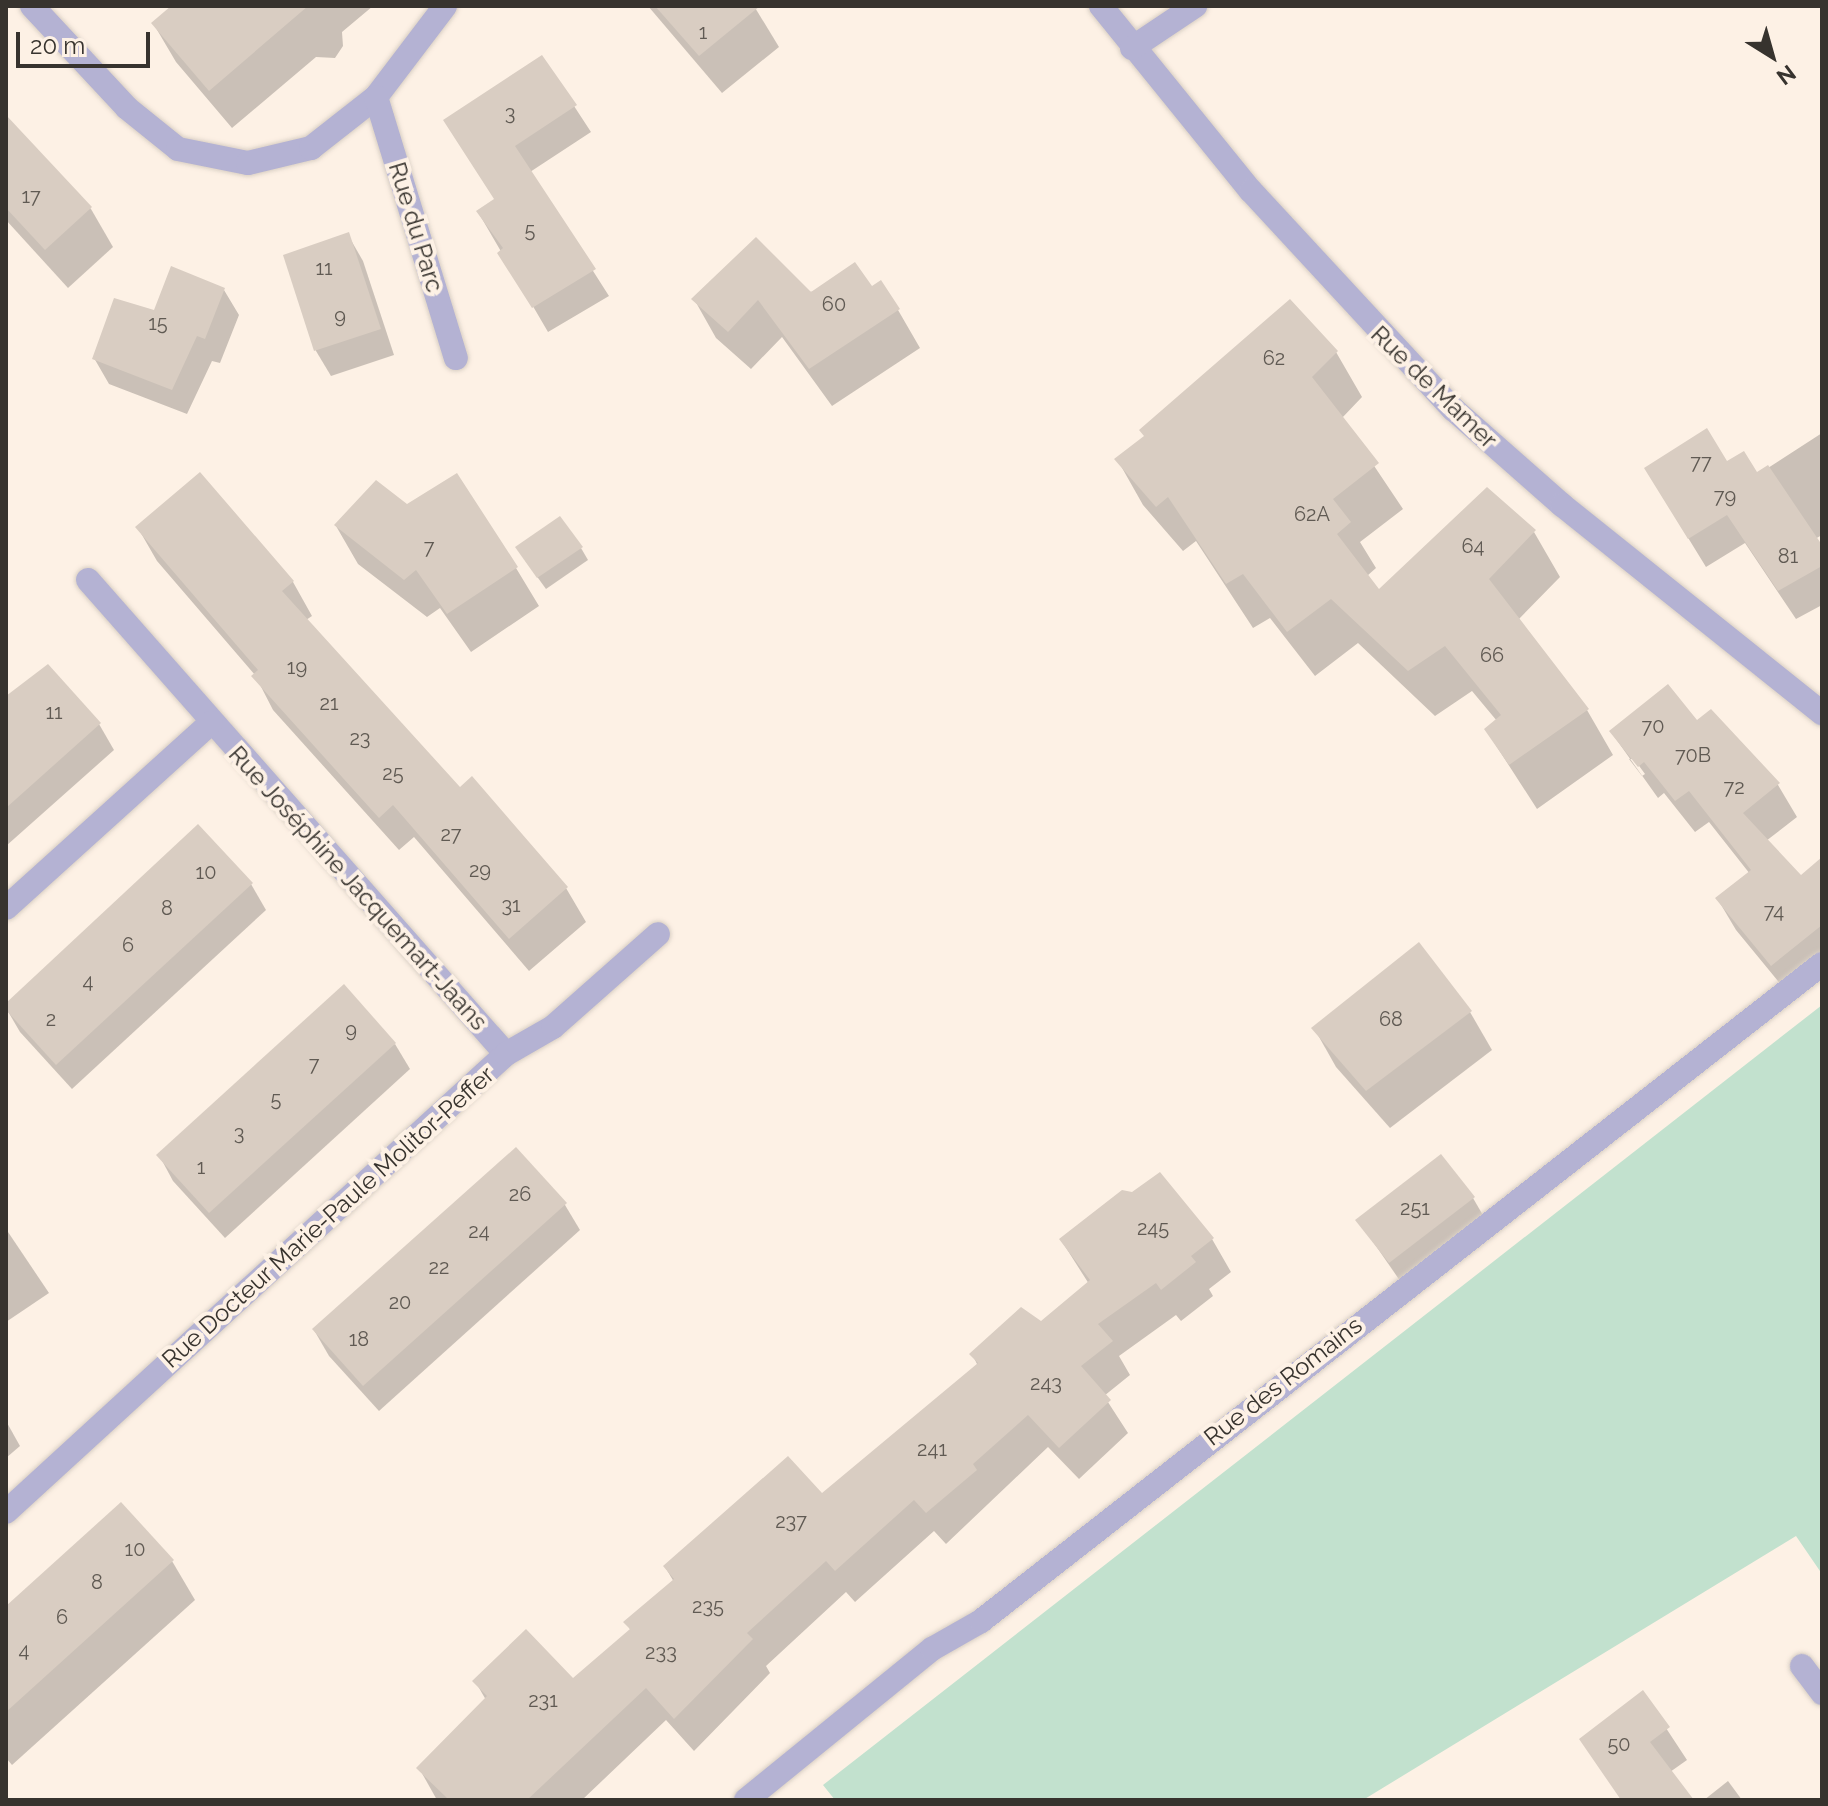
<!DOCTYPE html>
<meta charset="utf-8">
<style>
body{margin:0}
#map{position:relative;width:1828px;height:1806px;overflow:hidden;background:#fdf1e5;font-family:Raleway,sans-serif}
div>[style]{position:absolute}
[style*='--x']{left:calc(var(--x)*1px);top:calc(var(--y)*1px);width:calc(var(--w)*1px);rotate:calc(var(--a)*1deg)}
.green>*{inset:0;background:#c2e1ce}
.shadow>*{inset:0;background:#0003}
.building>*{inset:0;background:#d9cdc2}
.roads{filter:drop-shadow(0 0 2px #d9cfc4) drop-shadow(0 0 2px #d9cfc4)}
.minor>*{height:24px;margin:-12px;padding:0 12px;transform-origin:12px;border-radius:12px;background:#b4b2d3}
span{translate:-50% -50%;white-space:nowrap;text-align:center;line-height:1.15;-webkit-text-stroke:8px #fdf1e5;paint-order:stroke}
.number-label{font-size:20px;color:#605a53}
.number-label span{-webkit-text-stroke-width:0}
.street-label{font-size:24px;color:#37332e}
.frame{position:absolute;inset:0;border:8px solid #37332e;pointer-events:none}
.north{position:absolute;left:1732px;top:16px;width:80px;height:80px;-webkit-text-stroke:6px #fdf1e5;paint-order:stroke;rotate:143deg;font-size:22px;font-weight:700;line-height:32px;text-align:center;color:#37332e}
.north::after{content:'';display:block;margin:auto;width:28px;height:36px;background:#37332e;clip-path:polygon(50% 0,100% 100%,50% 72%,0 100%)}
.scale{position:absolute;left:16px;top:32px;width:134px;height:36px;box-sizing:border-box;border:4px solid #37332e;border-top:0;padding-left:10px;font-size:24px;line-height:28px;white-space:nowrap;color:#37332e;-webkit-text-stroke:6px #fdf1e5;paint-order:stroke}
</style>
<div id="map">
<div class="green">
<i style="clip-path:polygon(1822px 1005px,1822px 1574px,1796px 1536px,1363px 1800px,835px 1800px,823px 1785px)"></i>
</div>
<div class="shadow">
<i style="clip-path:polygon(174px 6px,373px 6px,342px 32px,343px 46px,335px 58px,316px 57px,232px 128px,176px 62px,153px 23px)"></i>
<i style="clip-path:polygon(648px 6px,754px 6px,779px 47px,722px 93px)"></i>
<i style="clip-path:polygon(542px 57px,591px 132px,530px 172px,609px 296px,548px 332px,478px 212px,496px 200px,445px 121px)"></i>
<i style="clip-path:polygon(6px 118px,91px 209px,113px 247px,68px 288px,6px 220px)"></i>
<i style="clip-path:polygon(348px 235px,363px 261px,394px 355px,331px 376px,316px 351px,285px 256px)"></i>
<i style="clip-path:polygon(872px 288px,898px 310px,920px 348px,832px 406px,782px 337px,751px 369px,716px 338px,694px 299px)"></i>
<i style="clip-path:polygon(224px 290px,239px 315px,220px 363px,212px 361px,187px 414px,109px 384px,94px 358px,155px 312px)"></i>
<i style="clip-path:polygon(1336px 352px,1362px 397px,1342px 418px,1403px 509px,1360px 542px,1376px 568px,1367px 576px,1379px 592px,1534px 532px,1560px 577px,1518px 620px,1587px 710px,1613px 755px,1537px 809px,1486px 730px,1497px 721px,1472px 691px,1435px 716px,1358px 643px,1315px 676px,1270px 618px,1253px 628px,1196px 541px,1183px 551px,1143px 505px,1117px 459px)"></i>
<i style="clip-path:polygon(1822px 433px,1822px 535px,1815px 539px,1822px 548px,1822px 605px,1796px 619px,1745px 543px,1706px 567px,1663px 497px,1726px 464px,1757px 475px)"></i>
<i style="clip-path:polygon(200px 475px,293px 582px,312px 616px,306px 620px,460px 790px,566px 888px,586px 922px,529px 971px,414px 837px,399px 850px,273px 710px,255px 675px,157px 561px,138px 528px)"></i>
<i style="clip-path:polygon(407px 506px,516px 568px,539px 606px,471px 652px,440px 608px,427px 617px,358px 564px,336px 526px)"></i>
<i style="clip-path:polygon(581px 548px,588px 560px,546px 589px,525px 560px)"></i>
<i style="clip-path:polygon(6px 703px,99px 724px,114px 750px,6px 846px)"></i>
<i style="clip-path:polygon(evenodd,1697px 723px,1778px 785px,1797px 817px,1766px 841px,1800px 878px,1822px 860px,1822px 971px,1791px 997px,1736px 930px,1717px 898px,1750px 874px,1709px 822px,1695px 832px,1664px 793px,1658px 798px,1611px 732px,1697px 723px,1629px 759px,1634px 759px,1645px 774px,1642px 776px,1629px 759px)"></i>
<i style="clip-path:polygon(251px 884px,266px 910px,72px 1089px,20px 1032px,6px 1008px)"></i>
<i style="clip-path:polygon(1470px 1012px,1492px 1050px,1390px 1128px,1336px 1067px,1314px 1028px)"></i>
<i style="clip-path:polygon(395px 1044px,410px 1069px,225px 1238px,173px 1181px,159px 1155px)"></i>
<i style="clip-path:polygon(516px 1149px,565px 1205px,580px 1230px,379px 1411px,329px 1356px,314px 1330px)"></i>
<i style="clip-path:polygon(1473px 1198px,1488px 1224px,1405px 1288px,1358px 1220px)"></i>
<i style="clip-path:polygon(6px 1229px,49px 1293px,6px 1322px)"></i>
<i style="clip-path:polygon(1212px 1239px,1231px 1272px,1209px 1289px,1213px 1296px,1181px 1321px,1176px 1315px,1119px 1356px,1130px 1375px,1104px 1396px,1128px 1433px,1079px 1479px,1048px 1447px,946px 1544px,934px 1531px,855px 1602px,846px 1592px,766px 1666px,770px 1673px,694px 1751px,666px 1720px,582px 1800px,437px 1800px,419px 1768px,486px 1700px,475px 1681px,573px 1681px,631px 1631px,626px 1622px,674px 1582px,665px 1567px,822px 1496px,978px 1366px,972px 1354px,1041px 1324px,1089px 1284px,1061px 1240px)"></i>
<i style="clip-path:polygon(6px 1421px,20px 1446px,6px 1458px)"></i>
<i style="clip-path:polygon(172px 1561px,195px 1600px,12px 1765px,6px 1758px,6px 1609px)"></i>
<i style="clip-path:polygon(1643px 1693px,1687px 1760px,1670px 1772px,1691px 1800px,1622px 1800px,1582px 1739px)"></i>
<i style="clip-path:polygon(1728px 1781px,1742px 1800px,1704px 1800px)"></i>
</div>
<div class="building">
<i style="clip-path:polygon(171px 6px,308px 6px,209px 91px,151px 23px)"></i>
<i style="clip-path:polygon(655px 6px,760px 6px,699px 56px)"></i>
<i style="clip-path:polygon(542px 55px,577px 105px,515px 146px,596px 269px,532px 308px,497px 253px,503px 248px,476px 211px,494px 199px,443px 120px)"></i>
<i style="clip-path:polygon(6px 115px,92px 207px,45px 250px,6px 208px)"></i>
<i style="clip-path:polygon(349px 232px,381px 329px,314px 351px,283px 255px)"></i>
<i style="clip-path:polygon(756px 237px,811px 292px,855px 262px,872px 286px,881px 280px,900px 309px,809px 369px,758px 300px,728px 332px,691px 299px)"></i>
<i style="clip-path:polygon(171px 266px,225px 288px,205px 339px,197px 336px,172px 390px,92px 359px,114px 298px,154px 310px)"></i>
<i style="clip-path:polygon(1290px 299px,1338px 351px,1312px 377px,1379px 463px,1333px 499px,1351px 522px,1337px 534px,1379px 589px,1487px 487px,1536px 530px,1489px 579px,1589px 709px,1509px 765px,1484px 729px,1501px 715px,1445px 646px,1408px 671px,1331px 599px,1287px 632px,1243px 574px,1226px 584px,1168px 497px,1156px 507px,1114px 459px,1144px 436px,1139px 430px)"></i>
<i style="clip-path:polygon(1707px 428px,1727px 461px,1744px 451px,1757px 472px,1768px 465px,1822px 545px,1822px 566px,1778px 591px,1727px 515px,1688px 539px,1644px 468px)"></i>
<i style="clip-path:polygon(200px 472px,294px 581px,282px 591px,460px 787px,472px 776px,568px 887px,509px 939px,393px 805px,379px 818px,251px 676px,258px 670px,135px 527px)"></i>
<i style="clip-path:polygon(457px 473px,518px 567px,447px 614px,416px 570px,404px 580px,334px 525px,376px 480px,407px 504px)"></i>
<i style="clip-path:polygon(560px 516px,583px 547px,537px 578px,515px 547px)"></i>
<i style="clip-path:polygon(48px 664px,101px 723px,6px 808px,6px 696px)"></i>
<i style="clip-path:polygon(1668px 684px,1697px 720px,1711px 709px,1780px 783px,1743px 813px,1801px 875px,1822px 857px,1822px 925px,1771px 966px,1715px 898px,1751px 870px,1689px 791px,1675px 801px,1644px 762px,1638px 767px,1609px 731px)"></i>
<i style="clip-path:polygon(198px 824px,253px 883px,56px 1065px,6px 1010px,6px 1003px)"></i>
<i style="clip-path:polygon(1419px 942px,1472px 1011px,1366px 1091px,1311px 1028px)"></i>
<i style="clip-path:polygon(344px 984px,396px 1043px,209px 1213px,156px 1155px)"></i>
<i style="clip-path:polygon(516px 1147px,567px 1203px,363px 1386px,312px 1329px)"></i>
<i style="clip-path:polygon(1441px 1154px,1475px 1197px,1389px 1263px,1355px 1220px)"></i>
<i style="clip-path:polygon(1160px 1172px,1214px 1238px,1191px 1256px,1196px 1262px,1161px 1290px,1156px 1283px,1098px 1324px,1113px 1341px,1081px 1366px,1111px 1400px,1059px 1448px,1028px 1415px,973px 1464px,977px 1470px,926px 1513px,914px 1500px,835px 1571px,826px 1561px,747px 1633px,753px 1639px,674px 1719px,646px 1688px,527px 1800px,449px 1800px,416px 1768px,487px 1696px,472px 1681px,526px 1629px,573px 1678px,630px 1629px,623px 1622px,674px 1579px,663px 1566px,788px 1456px,822px 1493px,978px 1363px,969px 1354px,1021px 1307px,1041px 1321px,1090px 1280px,1059px 1239px,1122px 1190px,1132px 1192px)"></i>
<i style="clip-path:polygon(121px 1502px,174px 1560px,6px 1712px,6px 1606px)"></i>
<i style="clip-path:polygon(1643px 1690px,1670px 1727px,1650px 1742px,1694px 1800px,1621px 1800px,1579px 1739px)"></i>
</div>
<div class="roads">
<div class="minor">
<i style="--x:32;--y:6;--w:139;--a:47"></i>
<i style="--x:127;--y:108;--w:65;--a:38.8"></i>
<i style="--x:178;--y:149;--w:71;--a:11.3"></i>
<i style="--x:248;--y:163;--w:65;--a:-13.4"></i>
<i style="--x:311;--y:148;--w:83;--a:-38.1"></i>
<i style="--x:376;--y:97;--w:114;--a:-52.8"></i>
<i style="--x:1101;--y:6;--w:238;--a:51"></i>
<i style="--x:1251;--y:191;--w:297;--a:47.2"></i>
<i style="--x:1453;--y:409;--w:145;--a:41.4"></i>
<i style="--x:1562;--y:505;--w:333;--a:38.7"></i>
<i style="--x:1132;--y:48;--w:76;--a:-33.7"></i>
<i style="--x:376;--y:97;--w:273;--a:73"></i>
<i style="--x:88;--y:580;--w:632;--a:48.59"></i>
<i style="--x:6;--y:908;--w:276;--a:-42.1"></i>
<i style="--x:6;--y:1512;--w:678;--a:-42.49"></i>
<i style="--x:506;--y:1054;--w:54;--a:-29.9"></i>
<i style="--x:553;--y:1027;--w:140;--a:-41.5"></i>
<i style="--x:1802;--y:1666;--w:34;--a:53"></i>
<i style="--x:746;--y:1800;--w:240;--a:-39.1"></i>
<i style="--x:932;--y:1649;--w:56;--a:-29.7"></i>
<i style="--x:981;--y:1621;--w:1067;--a:-38"></i>
</div>
</div>
<div class="number-label">
<span style="left:703px;top:32px">1</span>
<span style="left:510px;top:113px">3</span>
<span style="left:31px;top:196px">17</span>
<span style="left:530px;top:230px">5</span>
<span style="left:324px;top:268px">11</span>
<span style="left:834px;top:304px">60</span>
<span style="left:340px;top:316px">9</span>
<span style="left:158px;top:323px">15</span>
<span style="left:1274px;top:358px">62</span>
<span style="left:1701px;top:462px">77</span>
<span style="left:1725px;top:496px">79</span>
<span style="left:1312px;top:514px">62A</span>
<span style="left:1473px;top:546px">64</span>
<span style="left:429px;top:547px">7</span>
<span style="left:1788px;top:556px">81</span>
<span style="left:1492px;top:655px">66</span>
<span style="left:297px;top:667px">19</span>
<span style="left:329px;top:703px">21</span>
<span style="left:54px;top:712px">11</span>
<span style="left:1653px;top:726px">70</span>
<span style="left:360px;top:738px">23</span>
<span style="left:1693px;top:755px">70B</span>
<span style="left:393px;top:773px">25</span>
<span style="left:1734px;top:787px">72</span>
<span style="left:451px;top:834px">27</span>
<span style="left:480px;top:870px">29</span>
<span style="left:206px;top:872px">10</span>
<span style="left:511px;top:905px">31</span>
<span style="left:167px;top:908px">8</span>
<span style="left:1774px;top:911px">74</span>
<span style="left:128px;top:945px">6</span>
<span style="left:88px;top:981px">4</span>
<span style="left:51px;top:1019px">2</span>
<span style="left:1391px;top:1019px">68</span>
<span style="left:351px;top:1030px">9</span>
<span style="left:314px;top:1064px">7</span>
<span style="left:276px;top:1099px">5</span>
<span style="left:239px;top:1133px">3</span>
<span style="left:201px;top:1167px">1</span>
<span style="left:520px;top:1194px">26</span>
<span style="left:1415px;top:1208px">251</span>
<span style="left:1153px;top:1228px">245</span>
<span style="left:479px;top:1231px">24</span>
<span style="left:439px;top:1267px">22</span>
<span style="left:400px;top:1302px">20</span>
<span style="left:359px;top:1339px">18</span>
<span style="left:1046px;top:1383px">243</span>
<span style="left:932px;top:1449px">241</span>
<span style="left:791px;top:1521px">237</span>
<span style="left:135px;top:1549px">10</span>
<span style="left:97px;top:1582px">8</span>
<span style="left:708px;top:1606px">235</span>
<span style="left:62px;top:1617px">6</span>
<span style="left:24px;top:1650px">4</span>
<span style="left:661px;top:1652px">233</span>
<span style="left:543px;top:1700px">231</span>
<span style="left:1619px;top:1744px">50</span>
</div>
<div class="street-label">
<span style="left:416px;top:227px;rotate:73deg">Rue du Parc</span>
<span style="left:1434px;top:387px;rotate:44deg">Rue de Mamer</span>
<span style="left:358px;top:888px;rotate:48deg">Rue Joséphine Jacquemart-Jaans</span>
<span style="left:328px;top:1217px;rotate:-42deg">Rue Docteur Marie-Paule Molitor-Peffer</span>
<span style="left:1283px;top:1381px;rotate:-38deg">Rue des Romains</span>
</div>
<div class="frame"></div>
<div class="north">N</div>
<div class="scale">20 m</div>
</div>
